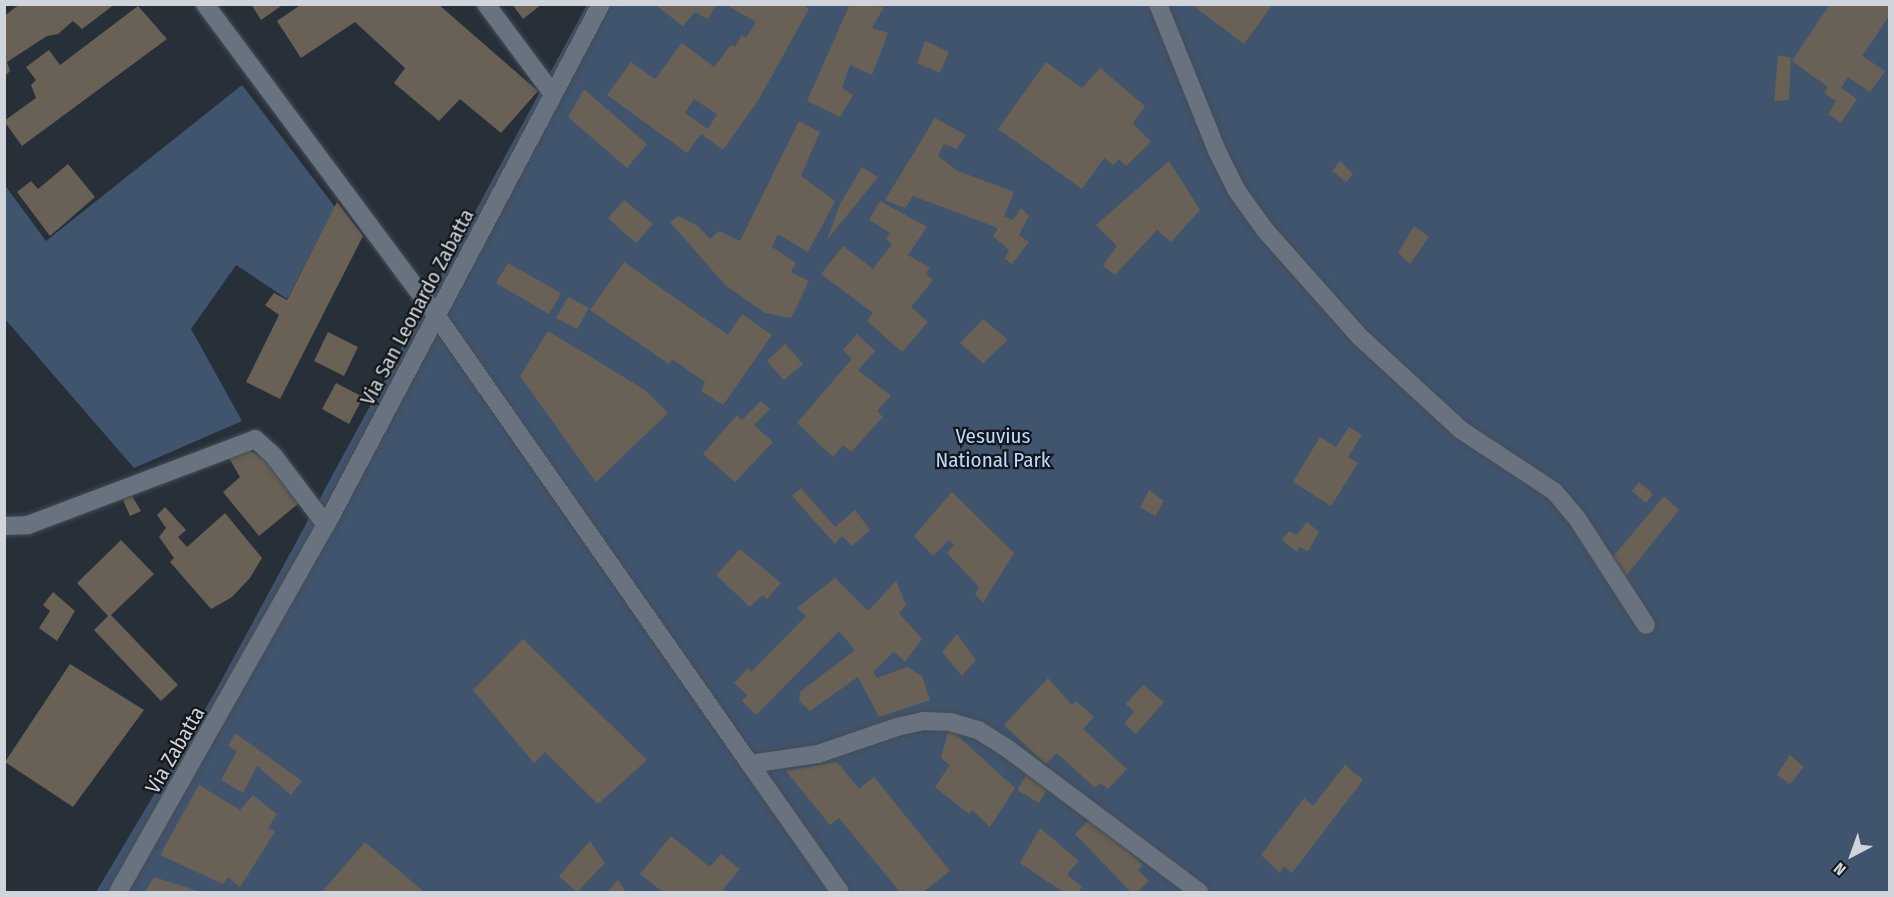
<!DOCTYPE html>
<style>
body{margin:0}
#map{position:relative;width:1894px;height:897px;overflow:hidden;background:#272f39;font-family:"Fira Sans Condensed",sans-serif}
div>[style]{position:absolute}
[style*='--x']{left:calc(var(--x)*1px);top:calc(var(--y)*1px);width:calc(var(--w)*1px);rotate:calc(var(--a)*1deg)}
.green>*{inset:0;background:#41546d}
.building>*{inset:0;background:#696155}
.roads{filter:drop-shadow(0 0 2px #454c54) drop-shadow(0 0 2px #454c54)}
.minor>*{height:18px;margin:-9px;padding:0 9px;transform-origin:9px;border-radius:9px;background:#69727f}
.tertiary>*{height:18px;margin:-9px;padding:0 9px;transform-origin:9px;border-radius:9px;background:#69727f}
span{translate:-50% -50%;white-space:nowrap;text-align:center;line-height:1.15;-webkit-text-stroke:4.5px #13171b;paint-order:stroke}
.street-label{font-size:21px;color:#cfd5db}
.park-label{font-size:21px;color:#bcd9ff}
.frame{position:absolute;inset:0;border:6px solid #cfd5db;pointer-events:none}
.north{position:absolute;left:1822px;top:825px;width:60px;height:60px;-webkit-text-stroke:4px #13171b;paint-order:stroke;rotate:221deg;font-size:16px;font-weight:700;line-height:24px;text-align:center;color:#cfd5db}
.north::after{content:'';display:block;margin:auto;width:21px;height:27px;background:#cfd5db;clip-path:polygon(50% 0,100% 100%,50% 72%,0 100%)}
</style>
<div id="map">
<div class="green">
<i style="clip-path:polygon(587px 5px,1889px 5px,1889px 892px,96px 892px,214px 694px)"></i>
<i style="clip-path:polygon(242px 85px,335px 207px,287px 299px,236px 265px,191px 329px,242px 421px,134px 468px,5px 319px,4px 184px,46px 241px)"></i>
</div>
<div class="building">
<i style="clip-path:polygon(20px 4px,115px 4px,82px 29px,73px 21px,58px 34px,47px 36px,7px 62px,10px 71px,4px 77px,4px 16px)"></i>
<i style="clip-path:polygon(251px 4px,284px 4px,261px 20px)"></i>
<i style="clip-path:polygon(302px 4px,438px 4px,538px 91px,501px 133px,460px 99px,439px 121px,394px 83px,405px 68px,355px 22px,301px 58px,277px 21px)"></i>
<i style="clip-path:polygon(512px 4px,542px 4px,523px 19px)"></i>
<i style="clip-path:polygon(654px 4px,717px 4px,708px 19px,695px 12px,683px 26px)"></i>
<i style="clip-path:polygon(evenodd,725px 4px,802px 4px,809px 9px,759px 99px,723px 150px,701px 134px,687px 153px,607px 95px,631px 62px,655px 79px,682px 43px,714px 67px,731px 45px,735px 47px,742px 35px,746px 38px,756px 22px,725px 4px,694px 99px,717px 114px,708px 129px,685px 113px,694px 99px)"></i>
<i style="clip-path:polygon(850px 4px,884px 7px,872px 28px,888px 33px,872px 75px,850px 65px,842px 88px,853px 95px,840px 117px,807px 101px)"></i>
<i style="clip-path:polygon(1191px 4px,1273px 4px,1244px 44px)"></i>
<i style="clip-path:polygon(1830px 4px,1890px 4px,1890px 15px,1862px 56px,1885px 71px,1870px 92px,1848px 77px,1841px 88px,1857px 99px,1841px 123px,1828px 114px,1836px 101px,1824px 93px,1828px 87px,1792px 61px)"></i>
<i style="clip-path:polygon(138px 6px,167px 39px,22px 146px,4px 121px,36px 98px,31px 85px,36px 80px,26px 67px,49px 50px,60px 65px)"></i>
<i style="clip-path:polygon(925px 41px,949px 52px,940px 73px,917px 63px)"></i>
<i style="clip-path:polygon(1778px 55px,1791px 58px,1789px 100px,1774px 101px)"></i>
<i style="clip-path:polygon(1046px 62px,1082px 88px,1100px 68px,1145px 106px,1133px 123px,1151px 142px,1126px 166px,1119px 159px,1114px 165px,1104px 158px,1082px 189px,998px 129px)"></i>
<i style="clip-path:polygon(584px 89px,647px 144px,627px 168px,568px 117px)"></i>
<i style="clip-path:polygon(935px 118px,966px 135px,957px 149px,944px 144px,938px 156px,958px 171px,1014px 192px,1004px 216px,1013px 220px,1021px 208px,1029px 216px,1019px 235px,1029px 242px,1012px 264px,1005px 259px,1009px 250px,993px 236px,998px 228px,913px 196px,905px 208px,885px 200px)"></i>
<i style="clip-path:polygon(799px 121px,820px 132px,801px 176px,835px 201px,808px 252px,778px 234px,772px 247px,796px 263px,791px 272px,809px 281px,791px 318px,765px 313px,725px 285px,670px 222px,678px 216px,698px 226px,710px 239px,719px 231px,740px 241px)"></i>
<i style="clip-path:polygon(1169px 161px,1200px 210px,1171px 242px,1157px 230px,1115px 275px,1103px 266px,1117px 246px,1096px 225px)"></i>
<i style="clip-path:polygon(1340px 161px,1353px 174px,1346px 182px,1332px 171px)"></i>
<i style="clip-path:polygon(68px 164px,95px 197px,50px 236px,17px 192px,31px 181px,38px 189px)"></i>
<i style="clip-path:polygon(862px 167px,878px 177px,827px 240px,840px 204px)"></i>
<i style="clip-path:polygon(624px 200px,653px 224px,636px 243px,608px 218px)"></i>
<i style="clip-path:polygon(880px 201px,927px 227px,908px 255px,930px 268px,926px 274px,933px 280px,911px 307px,928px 322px,902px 352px,867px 321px,873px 313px,821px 274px,843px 246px,873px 269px,892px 244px,886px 239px,890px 233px,869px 220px)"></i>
<i style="clip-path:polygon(337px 202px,363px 236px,280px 399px,246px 382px,279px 315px,265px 305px,274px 293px,287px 300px)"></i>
<i style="clip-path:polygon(1414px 226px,1429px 237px,1410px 264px,1398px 253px)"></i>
<i style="clip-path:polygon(624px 262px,728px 335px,742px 314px,772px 335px,723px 405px,701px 391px,705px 382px,672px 359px,669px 364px,590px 310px)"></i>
<i style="clip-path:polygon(508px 263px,561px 293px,549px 314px,496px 283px)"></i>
<i style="clip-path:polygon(568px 297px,589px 308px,577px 329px,556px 318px)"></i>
<i style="clip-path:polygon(983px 319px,1008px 340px,983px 363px,960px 343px)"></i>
<i style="clip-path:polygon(548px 331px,645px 390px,668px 413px,596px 482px,520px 376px)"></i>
<i style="clip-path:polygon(328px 332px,358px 347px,344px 376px,314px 361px)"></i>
<i style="clip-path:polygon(857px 334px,875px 351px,858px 370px,891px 396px,877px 411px,883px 417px,851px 452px,843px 445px,833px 457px,797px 423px,852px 359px,843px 350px)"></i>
<i style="clip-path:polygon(785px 344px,803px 364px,784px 380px,767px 361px)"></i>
<i style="clip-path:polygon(336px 383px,363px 397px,349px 424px,322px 409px)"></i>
<i style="clip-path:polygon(761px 401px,770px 409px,754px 425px,773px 442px,735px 482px,703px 454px,737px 415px,742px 420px)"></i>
<i style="clip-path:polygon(1349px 427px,1362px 435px,1348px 457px,1358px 463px,1331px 506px,1293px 482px,1320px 437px,1336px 447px)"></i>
<i style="clip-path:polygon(246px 449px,263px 457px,299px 503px,259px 536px,223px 492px,240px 477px,229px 458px)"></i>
<i style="clip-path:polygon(1639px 482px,1653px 494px,1646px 503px,1632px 491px)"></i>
<i style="clip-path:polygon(801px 488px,835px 527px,855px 510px,870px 530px,852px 546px,842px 536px,835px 544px,792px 496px)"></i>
<i style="clip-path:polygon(1149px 490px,1164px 501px,1155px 516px,1140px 507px)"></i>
<i style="clip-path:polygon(952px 492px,1014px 553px,983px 603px,975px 594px,979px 587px,947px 553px,954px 545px,949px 540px,933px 556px,914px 536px)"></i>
<i style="clip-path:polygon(132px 496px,141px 511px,130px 516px,123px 500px)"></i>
<i style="clip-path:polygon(1664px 496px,1679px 510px,1625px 577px,1612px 558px)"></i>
<i style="clip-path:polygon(165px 507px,186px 530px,178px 537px,187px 547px,225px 513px,262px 558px,250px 578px,232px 597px,211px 609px,170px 562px,174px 558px,159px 537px,166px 528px,157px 515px)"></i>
<i style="clip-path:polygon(1307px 522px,1319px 532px,1308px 551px,1299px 547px,1297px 552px,1282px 540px,1289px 531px,1297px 535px)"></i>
<i style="clip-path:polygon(121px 540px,154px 574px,111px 615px,178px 685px,161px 701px,94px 630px,108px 616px,77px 583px)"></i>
<i style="clip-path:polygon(740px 549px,781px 583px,767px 599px,763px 595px,750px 607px,716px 575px)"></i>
<i style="clip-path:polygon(835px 578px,868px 611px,896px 581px,906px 605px,899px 613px,922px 639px,905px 662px,894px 652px,873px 672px,877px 678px,907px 667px,922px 676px,930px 700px,879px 717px,858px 677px,810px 711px,799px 701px,800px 692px,855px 650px,839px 631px,756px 715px,742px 701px,747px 695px,734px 683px,748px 668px,751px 672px,806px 616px,797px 608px)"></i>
<i style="clip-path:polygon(53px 592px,75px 611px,57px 641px,39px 628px,50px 611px,43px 605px)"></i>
<i style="clip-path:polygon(957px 634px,976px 660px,962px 676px,942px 652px)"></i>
<i style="clip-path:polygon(523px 639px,647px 760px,598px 804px,545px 752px,534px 763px,473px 690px)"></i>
<i style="clip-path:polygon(70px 664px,144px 710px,73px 807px,5px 762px)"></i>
<i style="clip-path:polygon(1048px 678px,1072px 705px,1076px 701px,1094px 717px,1083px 729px,1127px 769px,1108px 789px,1100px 783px,1095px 788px,1057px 753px,1046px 764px,1004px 725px)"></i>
<i style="clip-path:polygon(1143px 685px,1164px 702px,1136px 734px,1124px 723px,1134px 712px,1126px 704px)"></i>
<i style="clip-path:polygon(949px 728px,1015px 788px,990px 827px,972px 810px,969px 814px,935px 787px,950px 765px,941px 758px)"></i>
<i style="clip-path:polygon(235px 733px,302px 781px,291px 795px,257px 766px,243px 793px,221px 780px,237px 751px,228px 746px)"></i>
<i style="clip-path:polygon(1790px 755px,1804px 767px,1790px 784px,1777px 775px)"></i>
<i style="clip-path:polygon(837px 762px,859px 789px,874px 777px,950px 871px,923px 892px,900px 892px,839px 818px,830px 825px,786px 771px)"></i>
<i style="clip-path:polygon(1345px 765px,1363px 780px,1292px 873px,1284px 866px,1280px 873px,1261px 855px,1304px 798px,1313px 806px)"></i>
<i style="clip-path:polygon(1029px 771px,1050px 785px,1039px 803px,1017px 790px)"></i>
<i style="clip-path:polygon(199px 785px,240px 810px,253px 795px,277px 814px,268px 828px,275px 832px,240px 887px,228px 877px,223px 884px,160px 855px)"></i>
<i style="clip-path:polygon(1092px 817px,1143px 865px,1138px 870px,1149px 881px,1137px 892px,1131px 892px,1075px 834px)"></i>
<i style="clip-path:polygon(1040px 828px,1079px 861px,1067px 874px,1082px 887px,1078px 892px,1063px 892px,1020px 863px)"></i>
<i style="clip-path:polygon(671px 836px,710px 867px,721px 854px,740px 869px,723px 889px,727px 892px,663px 892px,640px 874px)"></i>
<i style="clip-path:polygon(590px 841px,605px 863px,577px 892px,559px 876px)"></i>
<i style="clip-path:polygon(365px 842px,423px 891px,421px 892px,322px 892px)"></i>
<i style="clip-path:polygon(154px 877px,201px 892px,145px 892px)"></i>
<i style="clip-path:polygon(618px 880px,626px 892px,607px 892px)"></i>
</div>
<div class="roads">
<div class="minor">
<i style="--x:205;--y:4;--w:391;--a:53.4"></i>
<i style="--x:438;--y:318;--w:544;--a:55.03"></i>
<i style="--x:750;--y:764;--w:69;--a:-8.4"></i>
<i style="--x:818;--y:754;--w:83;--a:-18.9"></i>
<i style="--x:897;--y:727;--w:28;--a:-13"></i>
<i style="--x:924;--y:721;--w:26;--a:2"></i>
<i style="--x:950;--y:722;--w:29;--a:16"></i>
<i style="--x:978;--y:730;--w:36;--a:32"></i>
<i style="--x:1008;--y:749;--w:239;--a:36.8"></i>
<i style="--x:486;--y:4;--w:111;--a:53.4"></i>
<i style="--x:1158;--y:4;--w:158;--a:68.1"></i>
<i style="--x:1217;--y:151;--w:45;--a:63.4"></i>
<i style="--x:1237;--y:191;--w:48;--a:54.3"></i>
<i style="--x:1265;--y:230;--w:144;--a:48.4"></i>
<i style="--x:1361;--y:338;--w:136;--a:42.6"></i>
<i style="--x:1461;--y:430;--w:111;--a:33.3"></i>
<i style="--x:1554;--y:491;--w:38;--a:50"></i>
<i style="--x:1578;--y:520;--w:125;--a:57.1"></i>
<i style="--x:4;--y:526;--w:24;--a:-2"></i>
<i style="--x:28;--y:525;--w:243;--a:-20.7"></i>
<i style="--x:255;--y:439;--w:24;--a:42"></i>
<i style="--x:273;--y:455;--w:88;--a:52.9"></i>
<i style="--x:750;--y:764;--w:156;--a:54.9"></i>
</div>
<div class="tertiary">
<i style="--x:118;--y:892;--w:422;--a:-60.5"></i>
<i style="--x:326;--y:525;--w:589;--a:-62.17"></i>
</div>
</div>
<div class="street-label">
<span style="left:417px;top:307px;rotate:-62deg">Via San Leonardo Zabatta</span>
<span style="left:175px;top:750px;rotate:-60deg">Via Zabatta</span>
</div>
<div class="park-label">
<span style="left:993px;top:448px">Vesuvius<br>National Park</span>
</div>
<div class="frame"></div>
<div class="north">N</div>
</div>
